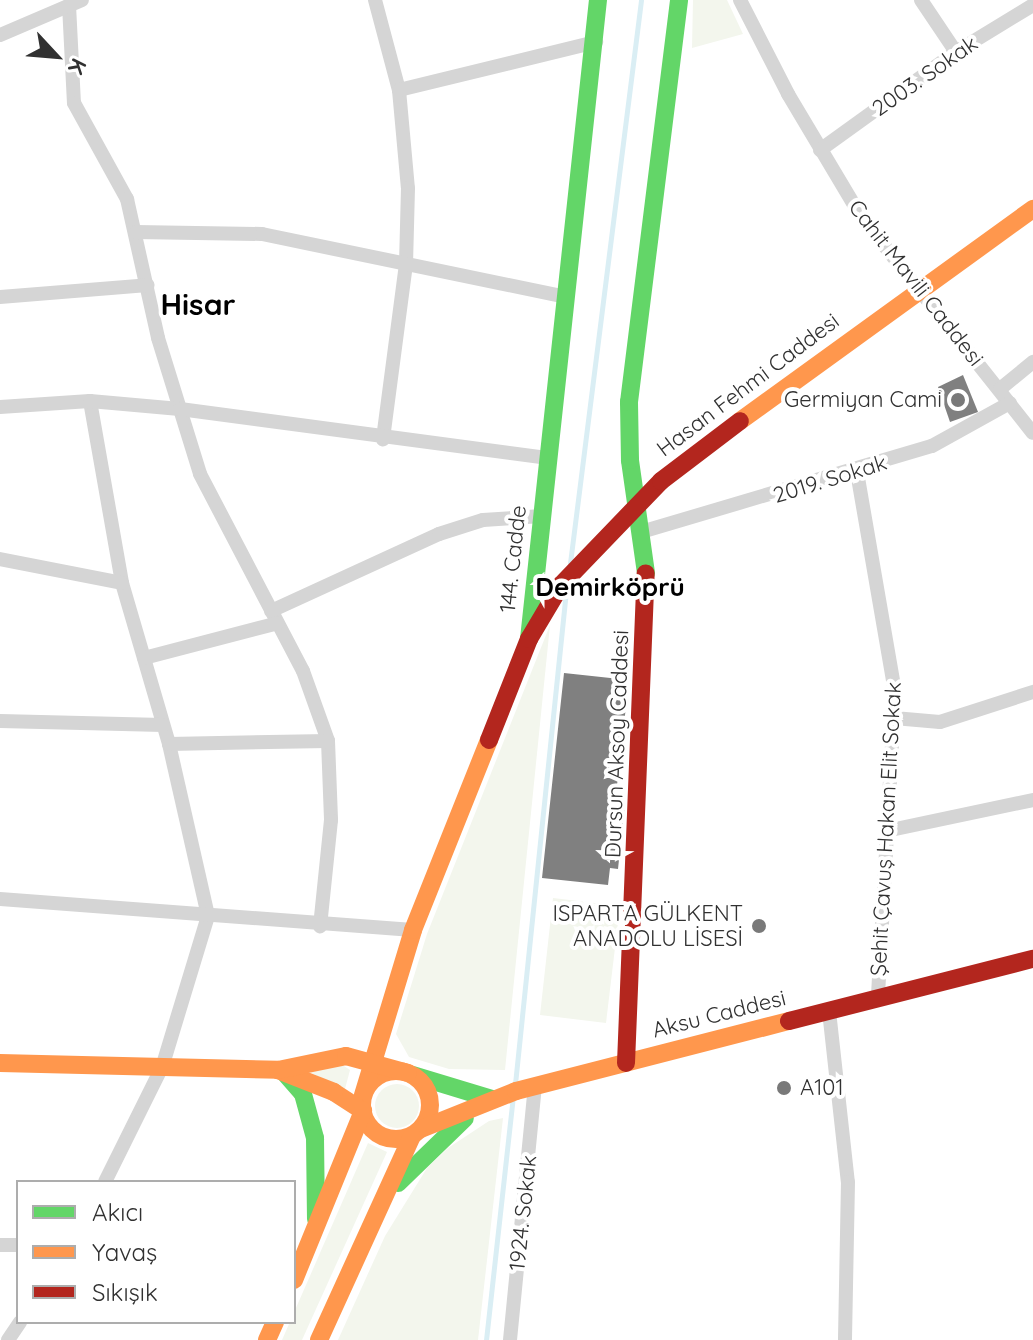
<!DOCTYPE html>
<meta charset="utf-8">
<style>
body{margin:0}
#map{position:relative;width:1033px;height:1340px;overflow:hidden;background:#fff;font-family:Quicksand,sans-serif}
div>[style]{position:absolute}
[style*='--x']{left:calc(var(--x)*1px);top:calc(var(--y)*1px);width:calc(var(--w)*1px);rotate:calc(var(--a)*1deg)}
.green>*{inset:0;background:#f3f6ed}
.round{border-radius:50%}
.stream>*{height:5px;margin:-2.5px;padding:0 2.5px;transform-origin:2.5px;border-radius:2.5px;background:#daeef4}
.building>*{inset:0;background:#808080}
.street>*{height:14px;margin:-7px;padding:0 7px;transform-origin:7px;border-radius:7px;background:#d5d5d5}
.fast>*{height:18px;margin:-9px;padding:0 9px;transform-origin:9px;border-radius:9px;background:#63d668}
.slow>*{height:18px;margin:-9px;padding:0 9px;transform-origin:9px;border-radius:9px;background:#ff974d}
.slow>.ring{margin:-9px;padding:0;box-sizing:content-box;background:none;border:18px solid #ff974d;border-radius:50%}
.jam>*{height:18px;margin:-9px;padding:0 9px;transform-origin:9px;border-radius:9px;background:#b3261e}
.dots>*{width:22px;height:22px;translate:-50% -50%;box-sizing:border-box;border:4px solid #fff;border-radius:50%}
span{translate:-50% -50%;white-space:nowrap;text-align:center;line-height:1.15;-webkit-text-stroke:8px #fff;paint-order:stroke}
.street-label{font-size:22px;color:#313131}
.poi-label{font-size:22px;color:#313131}
.right{translate:-100% -50%;text-align:right}
.left{translate:0 -50%;text-align:left}
.quarter-label{font-size:26px;color:#000;font-weight:700}
.district-label{font-size:30px;color:#000;font-weight:700}
.legend{position:absolute;left:16px;top:1180px;width:280px;height:144px;box-sizing:border-box;background:#fff;border:2px solid #adadad;margin:0;padding:10px 14px;list-style:none;font-size:24px;color:#313131}
.legend li{display:flex;align-items:center;gap:16px;height:40px}
.legend b{width:40px;border:2px solid #adadad}
.north{position:absolute;left:16px;top:16px;width:80px;height:80px;-webkit-text-stroke:6px #fff;paint-order:stroke;rotate:116deg;font-size:22px;font-weight:700;line-height:32px;text-align:center;color:#313131}
.north::after{content:'';display:block;margin:auto;width:28px;height:36px;background:#313131;clip-path:polygon(50% 0,100% 100%,50% 72%,0 100%)}
</style>
<div id="map">
<div class="green">
<i style="clip-path:polygon(693px 0,727px 0,743px 34px,692px 48px)"></i>
<i style="clip-path:polygon(550px 625px,505px 1070px,449px 1069px,409px 1057px,396px 1034px,427px 934px)"></i>
<i style="clip-path:polygon(553px 898px,620px 906px,606px 1023px,540px 1015px)"></i>
<i style="clip-path:polygon(341px 1064px,350px 1070px,345px 1089px,305px 1070px)"></i>
<i class="round" style="left:375px;top:1084px;width:44px;height:44px"></i>
<i style="clip-path:polygon(503px 1118px,478px 1340px,338px 1340px,385px 1236px,427px 1168px,448px 1148px,489px 1121px)"></i>
<i style="clip-path:polygon(368px 1143px,387px 1152px,302px 1340px,282px 1340px)"></i>
</div>
<div class="stream">
<i style="--x:570;--y:563;--w:567;--a:-82.81"></i>
<i style="--x:515;--y:1084;--w:495;--a:-84.1"></i>
<i style="--x:486;--y:1340;--w:244;--a:-83.7"></i>
</div>
<div class="building">
<i style="clip-path:polygon(963px 375px,978px 412px,950px 422px,938px 387px)"></i>
<i style="clip-path:polygon(564px 673px,629px 680px,615px 803px,625px 804px,618px 869px,610px 868px,608px 885px,542px 878px)"></i>
</div>
<div class="street">
<i style="--x:375;--y:0;--w:93;--a:75.1"></i>
<i style="--x:399;--y:90;--w:98;--a:84.8"></i>
<i style="--x:408;--y:188;--w:76;--a:91.5"></i>
<i style="--x:406;--y:264;--w:177;--a:97.5"></i>
<i style="--x:740;--y:0;--w:106;--a:62.9"></i>
<i style="--x:788;--y:94;--w:141;--a:59.2"></i>
<i style="--x:860;--y:215;--w:278;--a:51.6"></i>
<i style="--x:921;--y:0;--w:63;--a:56.1"></i>
<i style="--x:69;--y:5;--w:98;--a:87.1"></i>
<i style="--x:74;--y:103;--w:110;--a:61.1"></i>
<i style="--x:127;--y:199;--w:142;--a:77.4"></i>
<i style="--x:158;--y:338;--w:142;--a:72.8"></i>
<i style="--x:200;--y:474;--w:222;--a:62.4"></i>
<i style="--x:303;--y:671;--w:74;--a:70.3"></i>
<i style="--x:328;--y:741;--w:79;--a:87.8"></i>
<i style="--x:331;--y:820;--w:107;--a:95.9"></i>
<i style="--x:0;--y:35;--w:89;--a:-23.1"></i>
<i style="--x:399;--y:90;--w:203;--a:-13.7"></i>
<i style="--x:820;--y:150;--w:168;--a:-35.8"></i>
<i style="--x:956;--y:52;--w:90;--a:-31.4"></i>
<i style="--x:136;--y:232;--w:126;--a:0.9"></i>
<i style="--x:262;--y:234;--w:309;--a:11.7"></i>
<i style="--x:0;--y:297;--w:148;--a:-4.6"></i>
<i style="--x:1000;--y:389;--w:43;--a:-39.3"></i>
<i style="--x:90;--y:401;--w:185;--a:80"></i>
<i style="--x:122;--y:583;--w:168;--a:73.7"></i>
<i style="--x:169;--y:744;--w:176;--a:77.2"></i>
<i style="--x:208;--y:916;--w:158;--a:106.9"></i>
<i style="--x:162;--y:1067;--w:128;--a:116.4"></i>
<i style="--x:0;--y:407;--w:90;--a:-3.8"></i>
<i style="--x:90;--y:401;--w:90;--a:5.1"></i>
<i style="--x:180;--y:409;--w:370;--a:7.6"></i>
<i style="--x:857;--y:472;--w:222;--a:80.2"></i>
<i style="--x:895;--y:691;--w:307;--a:93.2"></i>
<i style="--x:641;--y:532;--w:303;--a:-16.5"></i>
<i style="--x:932;--y:446;--w:89;--a:-28.9"></i>
<i style="--x:0;--y:559;--w:124;--a:11.1"></i>
<i style="--x:271;--y:611;--w:185;--a:-24.6"></i>
<i style="--x:439;--y:534;--w:46;--a:-17.7"></i>
<i style="--x:483;--y:520;--w:59;--a:-3.9"></i>
<i style="--x:144;--y:658;--w:138;--a:-14.6"></i>
<i style="--x:894;--y:718;--w:46;--a:5"></i>
<i style="--x:940;--y:722;--w:98;--a:-17.9"></i>
<i style="--x:0;--y:721;--w:163;--a:1.4"></i>
<i style="--x:169;--y:744;--w:159;--a:-1.1"></i>
<i style="--x:886;--y:831;--w:150;--a:-11.9"></i>
<i style="--x:0;--y:899;--w:414;--a:4.3"></i>
<i style="--x:829;--y:1011;--w:172;--a:83.7"></i>
<i style="--x:848;--y:1182;--w:158;--a:91.1"></i>
<i style="--x:0;--y:1245;--w:18;--a:0"></i>
<i style="--x:8;--y:1340;--w:22;--a:-56"></i>
<i style="--x:510;--y:1340;--w:255;--a:-84.4"></i>
</div>
<div class="fast">
<i style="--x:646;--y:573;--w:114;--a:-98.1"></i>
<i style="--x:630;--y:460;--w:58;--a:-91"></i>
<i style="--x:629;--y:402;--w:405;--a:-82.9"></i>
<i style="--x:529;--y:639;--w:643;--a:-83.84"></i>
<i style="--x:284;--y:1072;--w:29;--a:49"></i>
<i style="--x:303;--y:1094;--w:46;--a:74.7"></i>
<i style="--x:315;--y:1138;--w:81;--a:89.3"></i>
<i style="--x:413;--y:1075;--w:83;--a:16.9"></i>
<i style="--x:398;--y:1183;--w:93;--a:-44.1"></i>
</div>
<div class="slow">
<i style="--x:740;--y:421;--w:362;--a:-35.9"></i>
<i style="--x:0;--y:1063;--w:278;--a:1.4"></i>
<i class="ring" style="left:362px;top:1071px;width:50px;height:50px"></i>
<i style="--x:363;--y:1095;--w:172;--a:-73.1"></i>
<i style="--x:413;--y:930;--w:205;--a:-68.2"></i>
<i style="--x:363;--y:1111;--w:35;--a:-147"></i>
<i style="--x:334;--y:1092;--w:60;--a:-158.6"></i>
<i style="--x:278;--y:1070;--w:69;--a:-11.6"></i>
<i style="--x:346;--y:1056;--w:64;--a:15.3"></i>
<i style="--x:421;--y:1129;--w:102;--a:-21.8"></i>
<i style="--x:516;--y:1091;--w:282;--a:-14.4"></i>
<i style="--x:294;--y:1280;--w:183;--a:-67.8"></i>
<i style="--x:267;--y:1340;--w:20;--a:-66"></i>
<i style="--x:319;--y:1340;--w:224;--a:-65.5"></i>
</div>
<div class="jam">
<i style="--x:489;--y:740;--w:109;--a:-68.4"></i>
<i style="--x:529;--y:639;--w:63;--a:-59.3"></i>
<i style="--x:561;--y:585;--w:144;--a:-46.1"></i>
<i style="--x:661;--y:481;--w:99;--a:-37.2"></i>
<i style="--x:789;--y:1021;--w:252;--a:-14.3"></i>
<i style="--x:626;--y:1063;--w:490;--a:-87.7"></i>
</div>
<div class="dots">
<i style="left:958px;top:400px;background:#797979"></i>
<i style="left:759px;top:926px;background:#797979"></i>
<i style="left:784px;top:1088px;background:#797979"></i>
</div>
<div class="street-label">
<span style="left:925px;top:76px;rotate:-35deg">2003. Sokak</span>
<span style="left:916px;top:283px;rotate:52deg">Cahit Mavili Caddesi</span>
<span style="left:748px;top:385px;rotate:-37deg">Hasan Fehmi Caddesi</span>
<span style="left:830px;top:479px;rotate:-17deg">2019. Sokak</span>
<span style="left:513px;top:559px;rotate:-84deg">144. Cadde</span>
<span style="left:617px;top:744px;rotate:-88deg">Dursun Aksoy Caddesi</span>
<span style="left:886px;top:829px;rotate:-87deg">Şehit Çavuş Hakan Elit Sokak</span>
<span style="left:719px;top:1014px;rotate:-14deg">Aksu Caddesi</span>
<span style="left:523px;top:1213px;rotate:-84deg">1924. Sokak</span>
</div>
<div class="poi-label">
<span class="right" style="left:942px;top:400px">Germiyan Cami</span>
<span class="right" style="left:743px;top:926px">ISPARTA GÜLKENT<br>ANADOLU LİSESİ</span>
<span class="left" style="left:800px;top:1088px">A101</span>
</div>
<div class="quarter-label">
<span style="left:610px;top:587px">Demirköprü</span>
</div>
<div class="district-label">
<span style="left:198px;top:304px">Hisar</span>
</div>
<ul class="legend">
<li><b style="height:10px;background:#63d668"></b>Akıcı</li>
<li><b style="height:10px;background:#ff974d"></b>Yavaş</li>
<li><b style="height:10px;background:#b3261e"></b>Sıkışık</li>
</ul>
<div class="north">K</div>
</div>
